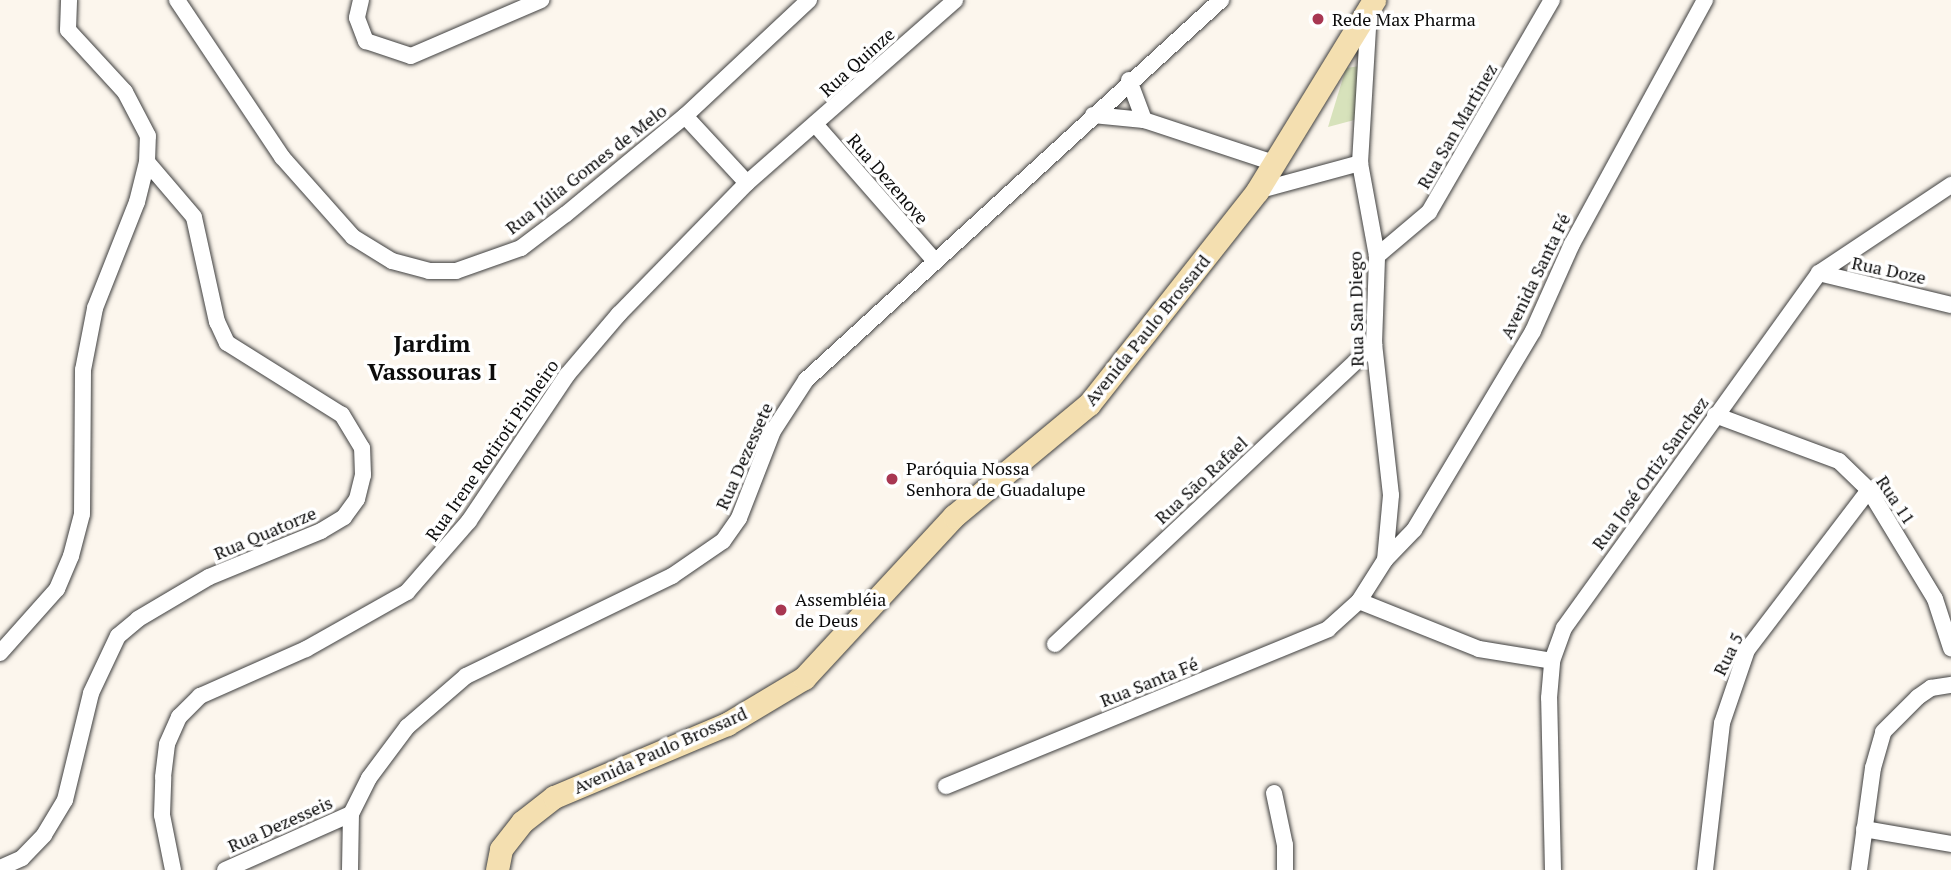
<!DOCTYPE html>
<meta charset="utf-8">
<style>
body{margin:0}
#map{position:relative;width:1951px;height:870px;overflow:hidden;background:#fcf6ed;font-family:"PT Serif",serif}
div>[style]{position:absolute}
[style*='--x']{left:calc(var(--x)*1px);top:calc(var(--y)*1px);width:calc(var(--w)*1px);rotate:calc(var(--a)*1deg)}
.green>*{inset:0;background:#d7e2bb}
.roads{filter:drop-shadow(0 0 2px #3f3f3f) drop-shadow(0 0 2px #3f3f3f)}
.minor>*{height:16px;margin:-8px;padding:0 8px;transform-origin:8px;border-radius:8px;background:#fff}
.secondary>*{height:23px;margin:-11.5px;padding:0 11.5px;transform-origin:11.5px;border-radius:11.5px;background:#f4dfb0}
.dots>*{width:19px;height:19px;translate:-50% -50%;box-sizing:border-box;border:4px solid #fff;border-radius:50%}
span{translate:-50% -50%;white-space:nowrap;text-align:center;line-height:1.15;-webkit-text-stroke:7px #fff;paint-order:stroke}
.poi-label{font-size:18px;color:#0c0c0c}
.left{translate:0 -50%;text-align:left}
.street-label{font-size:18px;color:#0c0c0c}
.district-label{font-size:24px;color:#0c0c0c;font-weight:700}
</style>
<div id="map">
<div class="green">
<i style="clip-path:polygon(1360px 66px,1358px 119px,1328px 127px,1346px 68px)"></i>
</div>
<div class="roads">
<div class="minor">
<i style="--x:177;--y:0;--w:189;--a:56.2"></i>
<i style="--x:282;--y:157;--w:107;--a:48.4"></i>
<i style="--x:353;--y:237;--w:46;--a:31.6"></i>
<i style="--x:392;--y:261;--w:38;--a:15"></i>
<i style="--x:429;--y:271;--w:27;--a:0"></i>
<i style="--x:456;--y:271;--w:69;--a:-19.5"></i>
<i style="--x:521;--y:248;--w:56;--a:-37.1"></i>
<i style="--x:566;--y:214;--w:154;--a:-39.5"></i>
<i style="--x:685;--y:116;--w:170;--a:-43.1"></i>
<i style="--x:361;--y:0;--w:18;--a:103"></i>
<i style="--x:357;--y:18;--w:25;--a:69"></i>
<i style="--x:366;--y:41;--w:47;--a:18.4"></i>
<i style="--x:411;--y:56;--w:142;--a:-23.3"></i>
<i style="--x:1129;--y:80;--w:43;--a:69.4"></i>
<i style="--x:1093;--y:115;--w:51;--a:5.6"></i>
<i style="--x:1144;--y:120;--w:137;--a:18.3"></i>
<i style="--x:685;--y:116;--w:91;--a:47.2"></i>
<i style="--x:815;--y:124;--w:179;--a:48.8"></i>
<i style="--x:1257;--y:191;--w:107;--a:-15.2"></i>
<i style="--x:1377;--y:256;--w:68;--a:-40.2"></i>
<i style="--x:1429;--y:212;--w:245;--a:-59.9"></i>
<i style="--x:1819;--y:273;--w:136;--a:13.6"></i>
<i style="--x:1715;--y:415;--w:132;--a:20.4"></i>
<i style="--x:1839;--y:461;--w:42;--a:44"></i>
<i style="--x:1869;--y:490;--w:127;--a:58.8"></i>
<i style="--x:1935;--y:599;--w:52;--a:71.9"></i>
<i style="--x:1385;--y:560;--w:42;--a:-46"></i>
<i style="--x:1414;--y:530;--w:232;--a:-59.1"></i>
<i style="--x:1533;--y:331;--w:95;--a:-65.9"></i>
<i style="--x:1572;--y:244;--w:278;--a:-61.4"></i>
<i style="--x:1359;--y:601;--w:129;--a:21.8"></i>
<i style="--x:1479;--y:649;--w:74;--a:9.3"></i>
<i style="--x:1055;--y:644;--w:438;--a:-43.2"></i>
<i style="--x:0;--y:653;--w:86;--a:-48.3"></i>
<i style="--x:57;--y:589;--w:36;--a:-67"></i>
<i style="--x:71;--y:556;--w:43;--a:-75.3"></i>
<i style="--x:82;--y:514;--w:144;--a:-89.6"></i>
<i style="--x:83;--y:370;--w:63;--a:-79"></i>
<i style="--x:95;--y:308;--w:114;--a:-68.4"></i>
<i style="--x:137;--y:202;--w:41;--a:-76"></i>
<i style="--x:147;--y:162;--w:26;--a:-88"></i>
<i style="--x:148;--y:136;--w:50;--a:-117.6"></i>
<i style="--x:125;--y:92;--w:84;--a:-132.6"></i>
<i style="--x:68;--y:30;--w:30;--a:-88"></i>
<i style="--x:946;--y:786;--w:413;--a:-22.3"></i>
<i style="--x:1328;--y:629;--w:42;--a:-42.1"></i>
<i style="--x:1359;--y:601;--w:49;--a:-57.6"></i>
<i style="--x:1385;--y:560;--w:65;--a:-84.7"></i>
<i style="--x:1391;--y:495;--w:152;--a:-96.4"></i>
<i style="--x:1374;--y:344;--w:88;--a:-88"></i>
<i style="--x:1377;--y:256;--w:95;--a:-100.4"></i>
<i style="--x:1360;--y:163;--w:151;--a:-86.6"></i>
<i style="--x:1274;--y:793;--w:53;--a:78.1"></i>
<i style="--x:1285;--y:845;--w:25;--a:90"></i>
<i style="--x:1864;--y:829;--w:88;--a:9.8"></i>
<i style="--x:0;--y:868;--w:24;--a:-24"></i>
<i style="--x:22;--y:858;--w:32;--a:-46"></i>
<i style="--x:44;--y:835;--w:41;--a:-59"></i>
<i style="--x:65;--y:800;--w:110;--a:-76.3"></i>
<i style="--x:91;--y:693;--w:63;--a:-64.7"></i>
<i style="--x:118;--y:636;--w:26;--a:-40"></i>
<i style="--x:138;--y:619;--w:82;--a:-30.6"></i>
<i style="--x:209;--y:577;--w:121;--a:-22.3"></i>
<i style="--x:321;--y:531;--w:27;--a:-31"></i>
<i style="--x:344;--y:517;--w:22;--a:-54"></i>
<i style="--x:357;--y:499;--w:25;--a:-76"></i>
<i style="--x:363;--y:475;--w:27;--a:-92"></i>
<i style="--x:362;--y:448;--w:39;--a:-121"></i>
<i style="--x:342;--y:415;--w:136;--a:-147.9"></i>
<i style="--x:227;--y:343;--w:23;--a:-115"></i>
<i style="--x:217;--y:322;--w:107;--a:-102.4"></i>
<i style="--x:194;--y:217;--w:72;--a:-130.5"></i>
<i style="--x:173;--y:870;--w:56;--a:-101.3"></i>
<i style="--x:162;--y:815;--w:38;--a:-88"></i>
<i style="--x:163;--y:777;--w:33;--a:-83"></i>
<i style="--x:167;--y:744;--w:30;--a:-66"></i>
<i style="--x:179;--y:717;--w:30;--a:-45"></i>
<i style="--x:200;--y:696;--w:116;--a:-23.9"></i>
<i style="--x:306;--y:649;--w:116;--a:-29.4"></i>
<i style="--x:407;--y:592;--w:94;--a:-48.9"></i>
<i style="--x:469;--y:521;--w:176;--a:-56.1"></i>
<i style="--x:567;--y:375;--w:80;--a:-49.6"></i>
<i style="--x:619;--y:314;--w:183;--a:-45.7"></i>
<i style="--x:747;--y:183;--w:277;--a:-41.3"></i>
<i style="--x:225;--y:870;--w:138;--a:-24"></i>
<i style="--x:350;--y:870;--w:56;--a:-89"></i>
<i style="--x:351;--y:814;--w:40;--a:-63.4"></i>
<i style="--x:369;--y:778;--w:64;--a:-53.3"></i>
<i style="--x:407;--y:727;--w:78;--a:-40.8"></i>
<i style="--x:466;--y:676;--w:229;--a:-25.9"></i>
<i style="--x:672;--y:576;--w:62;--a:-34.5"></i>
<i style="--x:723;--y:541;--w:28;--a:-55"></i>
<i style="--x:739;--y:518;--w:93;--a:-68.7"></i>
<i style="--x:773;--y:431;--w:61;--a:-57.1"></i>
<i style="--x:806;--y:380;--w:563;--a:-42.48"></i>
<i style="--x:1553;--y:870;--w:172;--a:-91.3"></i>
<i style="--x:1549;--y:698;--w:37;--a:-85"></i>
<i style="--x:1552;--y:661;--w:35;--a:-70"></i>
<i style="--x:1564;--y:628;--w:437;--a:-54.3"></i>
<i style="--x:1819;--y:273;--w:159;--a:-33.7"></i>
<i style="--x:1705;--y:870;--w:148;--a:-83.4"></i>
<i style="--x:1722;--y:723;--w:77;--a:-71.1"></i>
<i style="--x:1747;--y:650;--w:201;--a:-52.7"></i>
<i style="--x:1859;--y:870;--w:103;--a:-82.2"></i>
<i style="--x:1873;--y:768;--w:37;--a:-74"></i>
<i style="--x:1883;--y:732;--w:49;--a:-45"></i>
<i style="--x:1918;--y:697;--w:16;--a:-35"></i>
<i style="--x:1931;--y:688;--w:20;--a:-9"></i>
</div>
<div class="secondary">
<i style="--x:497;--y:870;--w:21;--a:-79"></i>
<i style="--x:501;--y:849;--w:34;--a:-52"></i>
<i style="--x:522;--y:822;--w:41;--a:-38"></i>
<i style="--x:554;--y:797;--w:188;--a:-22.9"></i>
<i style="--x:727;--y:724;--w:90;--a:-30.9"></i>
<i style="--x:804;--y:678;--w:221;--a:-47.2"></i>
<i style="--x:954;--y:516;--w:175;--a:-39.7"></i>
<i style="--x:1089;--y:404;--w:271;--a:-51.7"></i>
<i style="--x:1257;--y:191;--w:224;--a:-58.5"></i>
</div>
</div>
<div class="dots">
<i style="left:1318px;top:19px;background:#a83752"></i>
<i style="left:892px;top:479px;background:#a83752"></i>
<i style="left:781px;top:610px;background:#a83752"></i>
</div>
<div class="poi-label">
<span class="left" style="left:1332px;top:19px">Rede Max Pharma</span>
<span class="left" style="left:906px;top:479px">Paróquia Nossa<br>Senhora de Guadalupe</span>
<span class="left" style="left:795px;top:610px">Assembléia<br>de Deus</span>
</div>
<div class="street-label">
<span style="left:857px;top:62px;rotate:-42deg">Rua Quinze</span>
<span style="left:1457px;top:126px;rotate:-60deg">Rua San Martinez</span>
<span style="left:586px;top:169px;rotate:-38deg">Rua Júlia Gomes de Melo</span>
<span style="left:888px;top:179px;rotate:49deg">Rua Dezenove</span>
<span style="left:1889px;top:270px;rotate:12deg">Rua Doze</span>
<span style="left:1535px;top:276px;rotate:-64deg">Avenida Santa Fé</span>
<span style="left:1356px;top:309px;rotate:-91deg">Rua San Diego</span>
<span style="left:1147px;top:330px;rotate:-51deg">Avenida Paulo Brossard</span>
<span style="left:492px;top:450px;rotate:-55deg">Rua Irene Rotiroti Pinheiro</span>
<span style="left:744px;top:456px;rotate:-66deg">Rua Dezessete</span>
<span style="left:1650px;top:473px;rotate:-54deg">Rua José Ortiz Sanchez</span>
<span style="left:1201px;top:480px;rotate:-43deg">Rua São Rafael</span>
<span style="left:1896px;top:500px;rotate:56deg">Rua 11</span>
<span style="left:265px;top:533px;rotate:-23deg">Rua Quatorze</span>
<span style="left:1728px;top:654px;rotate:-64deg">Rua 5</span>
<span style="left:1149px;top:682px;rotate:-22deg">Rua Santa Fé</span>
<span style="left:660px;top:750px;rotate:-24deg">Avenida Paulo Brossard</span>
<span style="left:280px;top:824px;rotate:-24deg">Rua Dezesseis</span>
</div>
<div class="district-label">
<span style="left:432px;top:358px">Jardim<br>Vassouras I</span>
</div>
</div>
